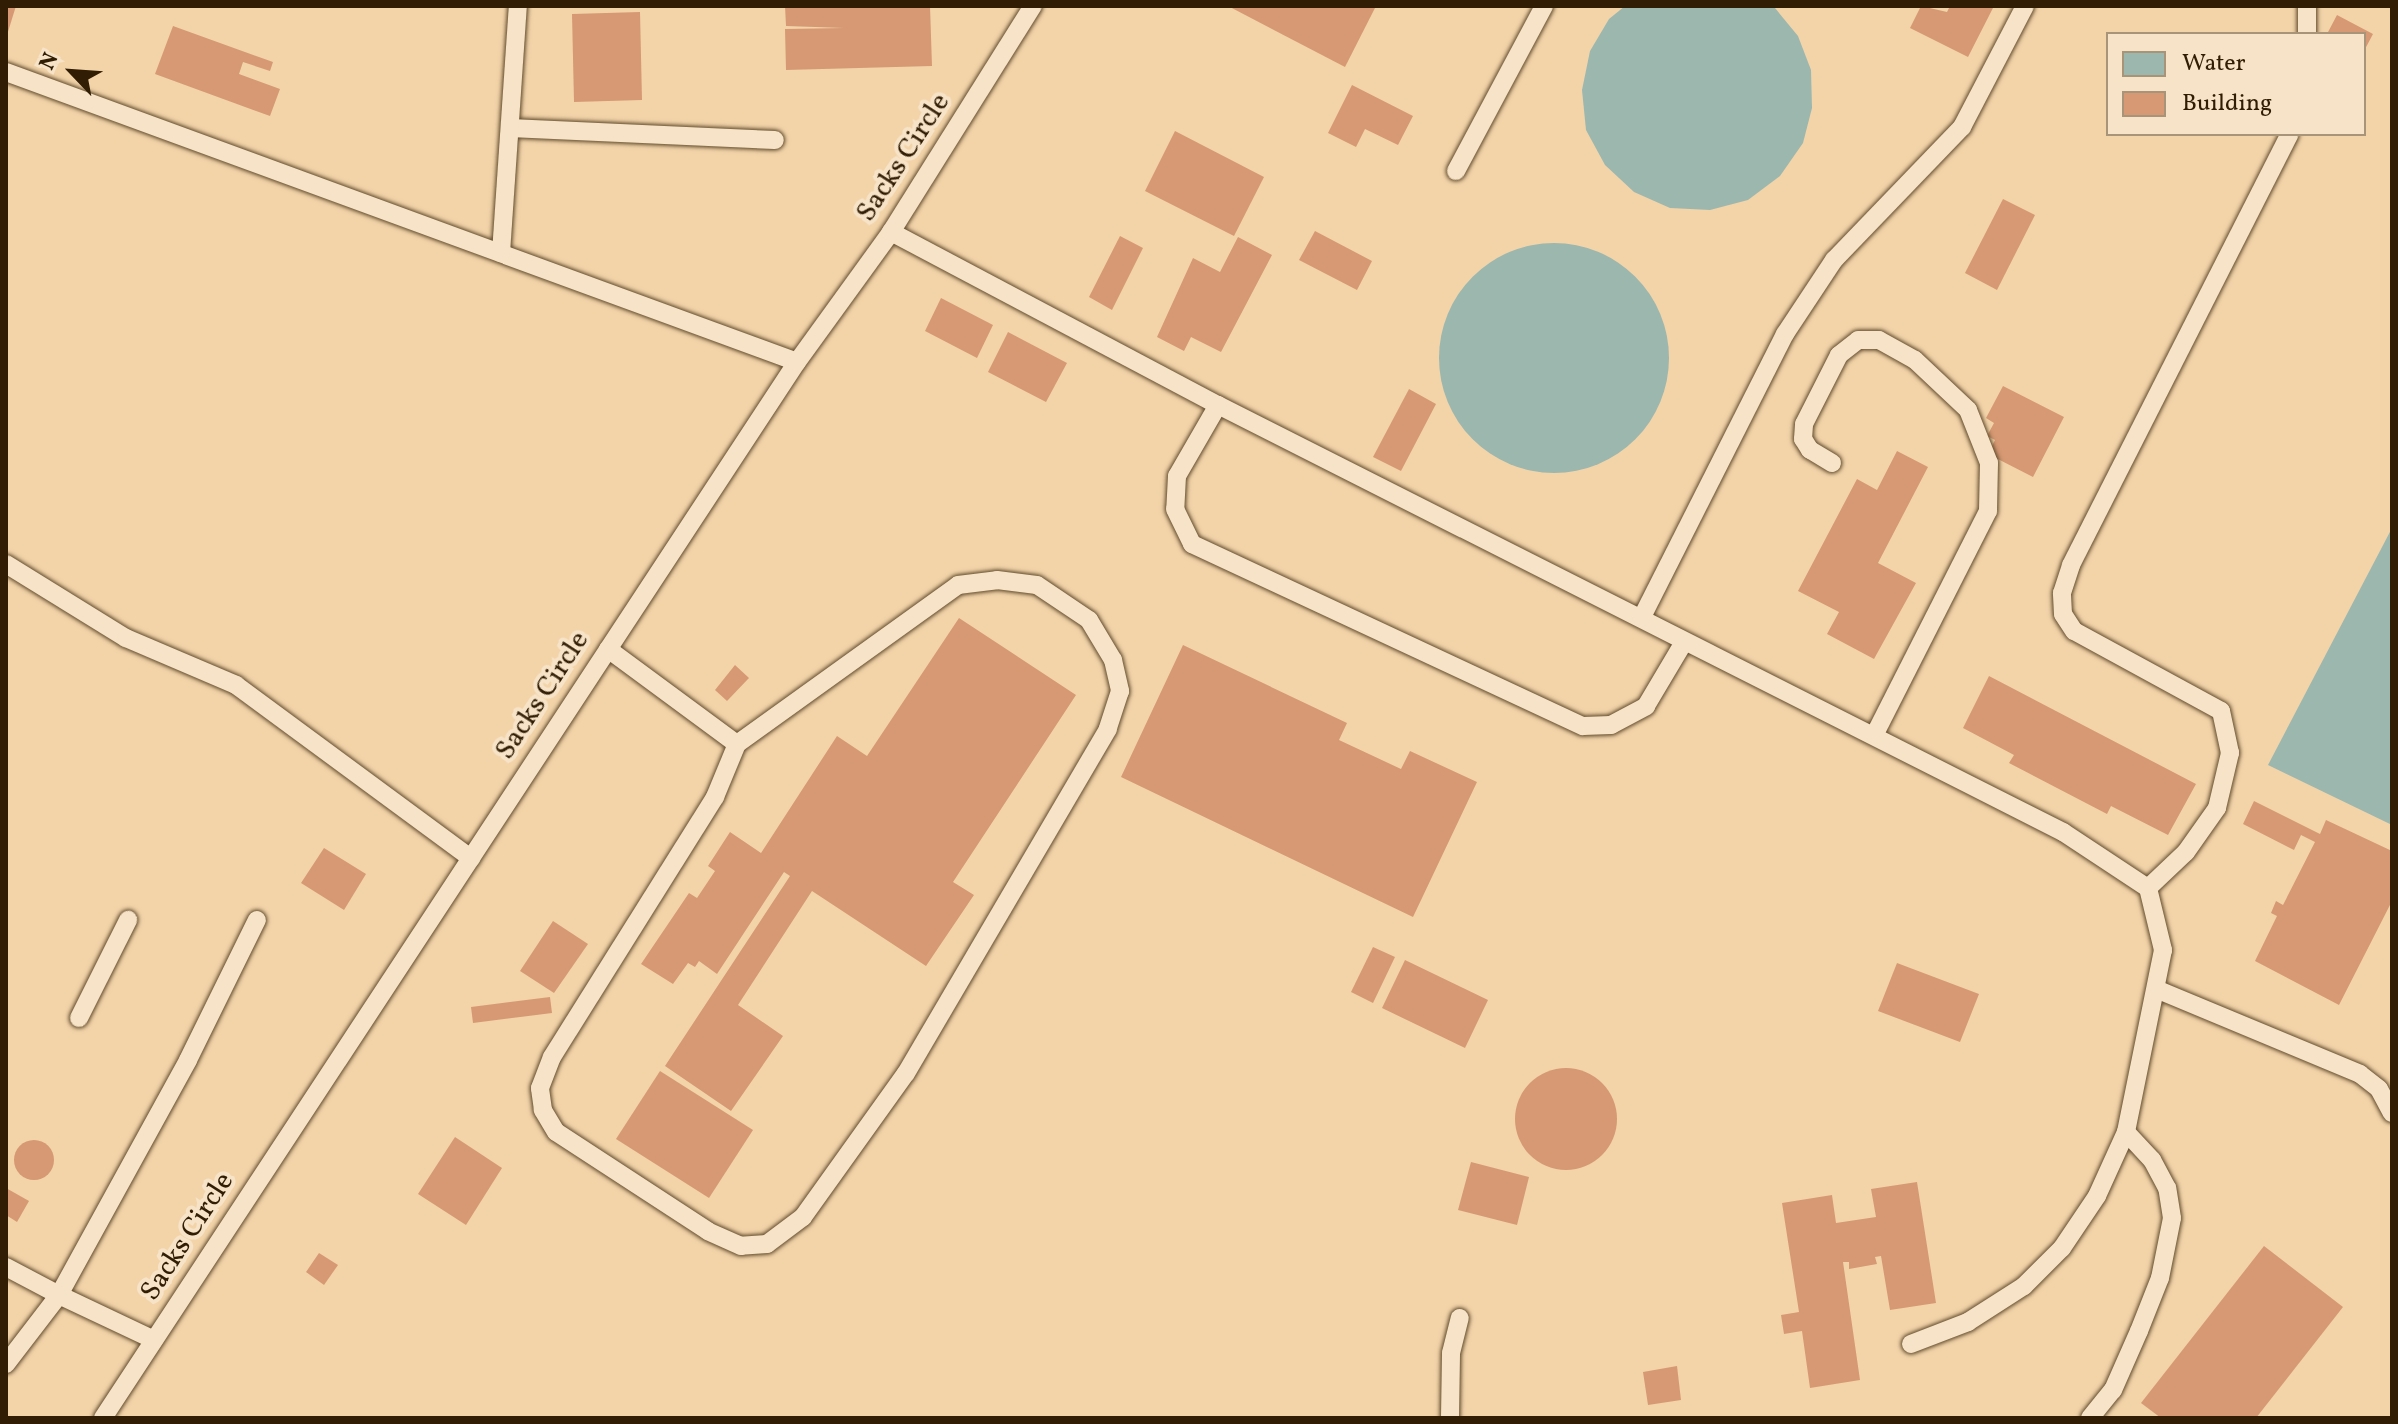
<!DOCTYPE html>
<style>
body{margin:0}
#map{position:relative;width:2398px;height:1424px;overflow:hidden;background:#f3d4a9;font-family:Vollkorn,serif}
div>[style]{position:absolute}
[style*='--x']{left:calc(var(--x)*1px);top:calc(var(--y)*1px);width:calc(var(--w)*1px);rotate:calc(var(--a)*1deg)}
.water>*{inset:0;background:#9cb7ae}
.round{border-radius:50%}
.building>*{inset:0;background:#d69973}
.roads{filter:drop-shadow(0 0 2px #614b2d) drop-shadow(0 0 2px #614b2d)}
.service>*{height:18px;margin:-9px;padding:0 9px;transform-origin:9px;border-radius:9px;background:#f7e3c7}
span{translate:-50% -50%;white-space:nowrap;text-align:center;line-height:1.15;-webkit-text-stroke:8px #f7e3c7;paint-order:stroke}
.street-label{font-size:28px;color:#301d04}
.frame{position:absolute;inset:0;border:8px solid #301d04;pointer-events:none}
.legend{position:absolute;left:2106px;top:32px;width:260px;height:104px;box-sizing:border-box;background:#f7e3c7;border:2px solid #a79479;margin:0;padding:10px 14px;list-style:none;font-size:24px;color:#301d04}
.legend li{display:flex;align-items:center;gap:16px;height:40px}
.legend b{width:40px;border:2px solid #a79479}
.north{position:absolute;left:32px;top:32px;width:80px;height:80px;-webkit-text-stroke:6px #f7e3c7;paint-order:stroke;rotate:295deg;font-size:22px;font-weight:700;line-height:32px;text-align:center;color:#301d04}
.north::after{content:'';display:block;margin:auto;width:28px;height:36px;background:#301d04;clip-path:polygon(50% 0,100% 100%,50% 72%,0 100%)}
</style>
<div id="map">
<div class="water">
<i style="clip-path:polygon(1625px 6px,1775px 8px,1798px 36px,1811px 70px,1812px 108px,1803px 143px,1780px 176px,1748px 200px,1710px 210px,1670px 208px,1634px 192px,1605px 165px,1586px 130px,1582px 90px,1590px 51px,1609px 19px)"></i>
<i class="round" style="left:1439px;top:243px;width:230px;height:230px"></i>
<i style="clip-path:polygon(2392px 528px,2392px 825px,2268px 765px)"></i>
</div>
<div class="building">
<i style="clip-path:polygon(6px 6px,16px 6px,7px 35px,6px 35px)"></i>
<i style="clip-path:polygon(785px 6px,930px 6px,932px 66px,786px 70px,785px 29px,844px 28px,786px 26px)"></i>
<i style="clip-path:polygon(1228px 6px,1376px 6px,1345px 67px)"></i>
<i style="clip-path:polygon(1921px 6px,1947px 12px,1950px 6px,1994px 6px,1968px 57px,1910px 28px)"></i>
<i style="clip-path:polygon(640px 12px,642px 100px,574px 102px,572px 14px)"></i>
<i style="clip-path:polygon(2337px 15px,2373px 34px,2364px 51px,2364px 34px,2327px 34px)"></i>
<i style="clip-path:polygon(173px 26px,273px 62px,270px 71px,243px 62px,239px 74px,280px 89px,270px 116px,155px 74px)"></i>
<i style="clip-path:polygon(1352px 85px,1413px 116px,1398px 145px,1365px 129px,1356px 147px,1328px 133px)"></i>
<i style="clip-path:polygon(1175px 131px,1264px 177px,1234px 236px,1145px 191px)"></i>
<i style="clip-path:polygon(2003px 199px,2035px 215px,1997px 290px,1965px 273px)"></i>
<i style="clip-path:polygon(1315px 231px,1372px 261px,1357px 290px,1299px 260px)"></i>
<i style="clip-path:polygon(1120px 236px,1143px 248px,1112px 310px,1089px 297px)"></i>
<i style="clip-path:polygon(1238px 237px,1272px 255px,1221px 352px,1191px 337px,1184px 351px,1157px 337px,1193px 258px,1220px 272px)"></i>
<i style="clip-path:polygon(941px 298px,993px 325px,977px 358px,925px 331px)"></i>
<i style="clip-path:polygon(1008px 332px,1067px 363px,1046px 402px,988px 372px)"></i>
<i style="clip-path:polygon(2003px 386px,2064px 417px,2033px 477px,1988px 454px,1995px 440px,1987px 436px,1994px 423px,1986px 418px)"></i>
<i style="clip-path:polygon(1409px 389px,1436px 404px,1401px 471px,1373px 457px)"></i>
<i style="clip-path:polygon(1897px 451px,1928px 467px,1878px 563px,1916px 583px,1874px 659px,1827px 634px,1839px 612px,1798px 591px,1857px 479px,1877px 490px)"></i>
<i style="clip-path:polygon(959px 618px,1076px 695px,953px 882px,974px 895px,926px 966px,812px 891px,738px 1005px,783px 1036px,731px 1111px,665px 1066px,790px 876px,784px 872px,717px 974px,699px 961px,695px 967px,688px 963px,673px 984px,641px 964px,689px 893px,697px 898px,715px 871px,708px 866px,730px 832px,761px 853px,837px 736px,867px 756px)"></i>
<i style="clip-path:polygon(1183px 645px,1347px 723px,1339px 740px,1401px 769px,1410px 751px,1477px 782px,1413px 917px,1121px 777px)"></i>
<i style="clip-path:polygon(735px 665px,749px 678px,727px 701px,715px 690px)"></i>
<i style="clip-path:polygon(1989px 676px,2196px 784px,2168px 835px,2111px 806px,2107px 814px,2009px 763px,2014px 755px,1963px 728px)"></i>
<i style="clip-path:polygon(2254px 801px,2320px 834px,2326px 820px,2392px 851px,2392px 901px,2339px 1005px,2255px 961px,2277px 916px,2271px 913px,2276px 901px,2283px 905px,2315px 842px,2301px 835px,2294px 850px,2243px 824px)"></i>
<i style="clip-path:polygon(324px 848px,366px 874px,344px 910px,301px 883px)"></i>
<i style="clip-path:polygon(553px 921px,588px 944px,554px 993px,520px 971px)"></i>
<i style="clip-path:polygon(1373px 947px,1395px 957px,1373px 1003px,1351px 992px)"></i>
<i style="clip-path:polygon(1405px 960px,1488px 1000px,1465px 1048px,1382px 1008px)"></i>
<i style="clip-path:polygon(1897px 963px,1979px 994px,1960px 1042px,1878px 1011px)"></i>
<i style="clip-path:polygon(550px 997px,552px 1013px,473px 1023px,471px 1007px)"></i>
<i class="round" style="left:1515px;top:1068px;width:102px;height:102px"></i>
<i style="clip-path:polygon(660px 1071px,753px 1130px,709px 1198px,616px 1139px)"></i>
<i style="clip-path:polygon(455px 1137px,502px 1168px,466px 1225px,418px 1194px)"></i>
<i class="round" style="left:14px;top:1140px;width:40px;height:40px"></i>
<i style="clip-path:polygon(1471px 1162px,1529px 1177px,1517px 1225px,1458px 1210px)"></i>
<i style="clip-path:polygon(1917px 1182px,1936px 1303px,1890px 1310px,1881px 1256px,1875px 1257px,1877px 1264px,1849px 1269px,1849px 1262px,1843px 1262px,1860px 1380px,1810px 1388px,1802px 1331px,1784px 1334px,1781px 1315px,1799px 1312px,1782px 1203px,1832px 1195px,1836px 1223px,1876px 1217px,1871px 1189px)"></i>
<i style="clip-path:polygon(6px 1188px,29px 1201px,17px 1222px,6px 1215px)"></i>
<i style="clip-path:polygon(2264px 1246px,2343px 1307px,2256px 1418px,2161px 1418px,2141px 1403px)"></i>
<i style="clip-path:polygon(319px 1253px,338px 1265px,324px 1285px,306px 1272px)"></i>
<i style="clip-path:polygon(1677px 1366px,1681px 1400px,1648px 1405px,1643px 1372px)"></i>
</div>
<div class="roads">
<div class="service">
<i style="--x:2307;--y:6;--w:28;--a:90"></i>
<i style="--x:6;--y:72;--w:842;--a:20.13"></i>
<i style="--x:510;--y:128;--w:265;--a:2.6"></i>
<i style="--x:1456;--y:171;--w:187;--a:-61.9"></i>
<i style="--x:891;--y:232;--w:370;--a:27.9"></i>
<i style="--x:1218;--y:405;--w:947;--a:26.81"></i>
<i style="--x:2063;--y:832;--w:102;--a:33.4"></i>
<i style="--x:2148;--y:888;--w:64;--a:76.4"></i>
<i style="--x:2163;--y:950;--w:186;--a:101.5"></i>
<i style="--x:2126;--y:1132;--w:70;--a:114.4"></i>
<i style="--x:2097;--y:1196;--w:63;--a:123.9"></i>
<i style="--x:2062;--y:1248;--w:54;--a:135"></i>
<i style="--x:2024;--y:1286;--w:67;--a:147.3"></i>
<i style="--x:1968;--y:1322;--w:61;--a:158.9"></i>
<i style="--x:501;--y:253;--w:248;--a:-86.1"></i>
<i style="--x:1218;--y:405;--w:82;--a:120"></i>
<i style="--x:1177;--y:476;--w:33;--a:93"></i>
<i style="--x:1175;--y:509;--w:39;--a:64"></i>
<i style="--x:1192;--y:544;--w:431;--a:25"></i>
<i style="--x:1583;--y:726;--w:28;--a:-2"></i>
<i style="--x:1611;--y:725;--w:40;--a:-28"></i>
<i style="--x:1646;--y:706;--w:74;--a:-59.3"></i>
<i style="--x:1832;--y:463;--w:26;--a:-149"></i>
<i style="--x:1810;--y:450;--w:13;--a:-122"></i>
<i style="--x:1803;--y:439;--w:15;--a:-86"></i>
<i style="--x:1804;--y:424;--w:77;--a:-63.1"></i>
<i style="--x:1839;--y:355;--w:24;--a:-38"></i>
<i style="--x:1858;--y:340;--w:21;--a:0"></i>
<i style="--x:1879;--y:340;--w:41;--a:29.1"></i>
<i style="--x:1915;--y:360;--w:73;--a:43.3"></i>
<i style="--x:1968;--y:410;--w:57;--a:68.4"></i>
<i style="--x:1989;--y:463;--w:48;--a:91.2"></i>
<i style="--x:1988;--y:511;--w:250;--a:116.9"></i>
<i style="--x:6;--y:564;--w:141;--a:31.7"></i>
<i style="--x:126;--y:638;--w:120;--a:23.1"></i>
<i style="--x:236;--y:685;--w:292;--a:36.4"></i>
<i style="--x:997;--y:580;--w:40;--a:7.1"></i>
<i style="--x:1037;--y:585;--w:63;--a:33.9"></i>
<i style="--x:1089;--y:620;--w:47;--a:59"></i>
<i style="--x:1113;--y:660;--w:32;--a:77"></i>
<i style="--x:1120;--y:691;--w:40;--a:108"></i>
<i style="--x:1108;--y:729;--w:399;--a:120.4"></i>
<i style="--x:906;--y:1073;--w:177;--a:125.6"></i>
<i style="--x:803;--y:1217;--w:45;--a:143.1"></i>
<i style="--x:767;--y:1244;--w:26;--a:176"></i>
<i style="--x:741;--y:1246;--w:36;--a:-156"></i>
<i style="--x:708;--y:1231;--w:181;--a:-146.9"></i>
<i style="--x:556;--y:1132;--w:26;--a:-121"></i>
<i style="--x:543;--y:1110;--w:22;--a:-98"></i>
<i style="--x:540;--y:1088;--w:33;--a:-69"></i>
<i style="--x:552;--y:1057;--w:307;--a:-57.9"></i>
<i style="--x:715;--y:797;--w:57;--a:-67.5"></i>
<i style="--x:737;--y:744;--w:272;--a:-35.7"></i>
<i style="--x:958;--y:585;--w:39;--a:-7"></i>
<i style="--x:1642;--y:617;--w:317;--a:-63.2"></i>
<i style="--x:1785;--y:334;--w:89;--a:-56.5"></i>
<i style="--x:1834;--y:260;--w:185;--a:-46.1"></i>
<i style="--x:1962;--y:127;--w:136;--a:-62.5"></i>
<i style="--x:608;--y:649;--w:160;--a:36.4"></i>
<i style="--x:2148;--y:888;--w:52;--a:-43.5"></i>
<i style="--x:2186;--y:852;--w:54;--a:-54.8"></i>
<i style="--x:2217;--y:808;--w:57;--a:-76.7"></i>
<i style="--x:2230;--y:753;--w:43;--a:-102.1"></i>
<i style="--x:2221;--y:711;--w:167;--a:-151.4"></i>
<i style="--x:2074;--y:631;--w:20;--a:-123"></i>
<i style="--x:2063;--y:614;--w:21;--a:-93"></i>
<i style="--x:2062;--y:593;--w:29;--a:-72"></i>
<i style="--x:2071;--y:565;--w:483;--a:-63.1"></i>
<i style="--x:2156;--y:989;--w:221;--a:22.6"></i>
<i style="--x:2360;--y:1074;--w:24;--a:38"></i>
<i style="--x:2379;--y:1089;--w:27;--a:62"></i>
<i style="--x:79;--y:1018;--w:110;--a:-63.4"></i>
<i style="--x:6;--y:1267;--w:60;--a:27.8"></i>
<i style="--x:59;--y:1295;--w:268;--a:-61.2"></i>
<i style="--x:188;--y:1060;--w:156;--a:-63.8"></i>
<i style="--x:6;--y:1364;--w:87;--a:-52.5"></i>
<i style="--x:59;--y:1295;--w:105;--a:25.3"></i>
<i style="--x:103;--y:1418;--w:1264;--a:-56.69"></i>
<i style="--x:797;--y:362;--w:160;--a:-54.1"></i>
<i style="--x:891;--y:232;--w:267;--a:-57.9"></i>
<i style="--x:1450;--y:1418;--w:65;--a:-89.1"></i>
<i style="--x:1451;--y:1353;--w:36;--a:-76"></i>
<i style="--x:2090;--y:1418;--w:36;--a:-51"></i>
<i style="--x:2113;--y:1390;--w:64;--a:-66.2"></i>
<i style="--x:2139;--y:1331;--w:57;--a:-68.4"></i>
<i style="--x:2160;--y:1278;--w:61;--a:-78.7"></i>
<i style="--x:2172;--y:1218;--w:30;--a:-99"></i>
<i style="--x:2167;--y:1188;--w:32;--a:-118"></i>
<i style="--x:2152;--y:1160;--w:38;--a:-133"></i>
</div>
</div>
<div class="street-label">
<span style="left:904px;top:158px;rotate:-57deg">Sacks Circle</span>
<span style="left:543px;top:696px;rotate:-57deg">Sacks Circle</span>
<span style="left:188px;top:1237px;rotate:-57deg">Sacks Circle</span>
</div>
<div class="frame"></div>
<ul class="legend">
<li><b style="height:22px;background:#9cb7ae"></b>Water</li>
<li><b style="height:22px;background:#d69973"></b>Building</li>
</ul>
<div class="north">N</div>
</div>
